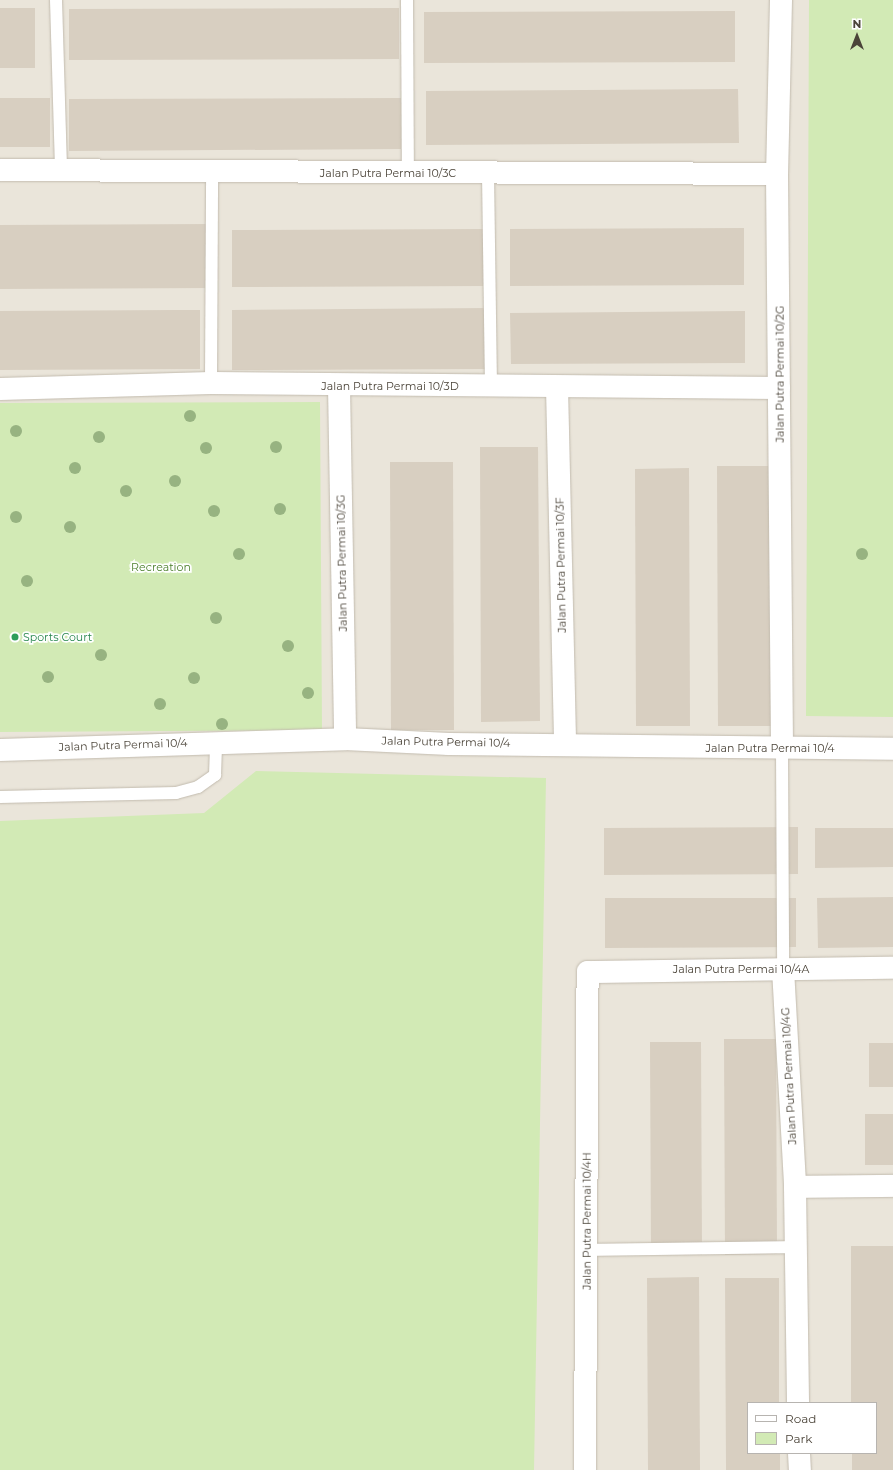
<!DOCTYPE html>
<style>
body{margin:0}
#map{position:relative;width:893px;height:1470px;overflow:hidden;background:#f6f3ec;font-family:Montserrat,sans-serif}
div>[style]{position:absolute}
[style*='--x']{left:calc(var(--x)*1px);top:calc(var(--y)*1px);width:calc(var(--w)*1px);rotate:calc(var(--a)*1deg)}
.residential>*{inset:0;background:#eae5da}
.green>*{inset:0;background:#d2eab5}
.building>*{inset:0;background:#d8cfc1}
.roads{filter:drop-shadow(0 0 1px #c2bbae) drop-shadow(0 0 1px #c2bbae)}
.lane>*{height:12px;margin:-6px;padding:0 6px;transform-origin:6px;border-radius:6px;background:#fff}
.street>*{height:22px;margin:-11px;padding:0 11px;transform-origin:11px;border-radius:11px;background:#fff}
.trees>*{width:12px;height:12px;margin:-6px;border-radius:50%;background:#97b381}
.dots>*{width:11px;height:11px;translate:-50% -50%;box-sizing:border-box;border:2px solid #fff;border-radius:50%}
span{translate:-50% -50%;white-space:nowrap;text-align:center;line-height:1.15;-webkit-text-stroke:3.5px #fff;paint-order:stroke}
.street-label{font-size:11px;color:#4b4439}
.park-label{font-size:11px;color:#4a7f2a}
.leisure-label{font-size:11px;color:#27864d}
.left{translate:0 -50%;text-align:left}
.legend{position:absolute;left:747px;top:1402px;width:130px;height:52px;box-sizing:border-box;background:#fff;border:1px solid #b7b4b0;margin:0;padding:5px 7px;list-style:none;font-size:12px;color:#4b4439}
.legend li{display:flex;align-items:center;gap:8px;height:20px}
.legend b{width:20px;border:1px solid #b7b4b0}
.north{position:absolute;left:837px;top:16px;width:40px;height:40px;-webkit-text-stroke:3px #fff;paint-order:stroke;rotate:0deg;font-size:11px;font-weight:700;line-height:16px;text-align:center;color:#4b4439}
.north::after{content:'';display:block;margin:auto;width:14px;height:18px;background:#4b4439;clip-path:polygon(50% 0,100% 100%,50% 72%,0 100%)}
</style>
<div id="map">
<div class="residential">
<i style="clip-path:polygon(evenodd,0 0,893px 0,893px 1470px,0 1470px,0 0,748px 1403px,876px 1403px,876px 1453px,748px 1453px,748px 1403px)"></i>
</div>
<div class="green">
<i style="clip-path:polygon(809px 0,893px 0,893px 717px,806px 716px)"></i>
<i style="clip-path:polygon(320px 402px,322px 730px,0 732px,0 403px)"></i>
<i style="clip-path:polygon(256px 771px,546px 778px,534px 1470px,0 1470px,0 821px,204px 813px)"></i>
</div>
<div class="building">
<i style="clip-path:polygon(0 8px,35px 8px,35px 68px,0 68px)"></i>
<i style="clip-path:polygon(399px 8px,399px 59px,69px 60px,69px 9px)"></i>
<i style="clip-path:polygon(735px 11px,735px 62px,424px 63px,424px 12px)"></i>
<i style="clip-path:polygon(738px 89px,739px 143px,426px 145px,426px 91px)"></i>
<i style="clip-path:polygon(0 98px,50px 98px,50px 147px,0 147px)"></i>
<i style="clip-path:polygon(401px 98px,401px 149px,69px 151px,69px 99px)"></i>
<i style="clip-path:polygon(212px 224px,212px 288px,0 289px,0 225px)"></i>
<i style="clip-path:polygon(744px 228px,744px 285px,510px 286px,510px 229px)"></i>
<i style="clip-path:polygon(485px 229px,485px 286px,232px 287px,232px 230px)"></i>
<i style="clip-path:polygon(488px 308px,488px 369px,232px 370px,232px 310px)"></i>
<i style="clip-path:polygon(175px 310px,200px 310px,200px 369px,0 370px,0 311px)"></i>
<i style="clip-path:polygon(745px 311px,745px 363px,511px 364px,510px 313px)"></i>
<i style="clip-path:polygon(480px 447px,538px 447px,540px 721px,481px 722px)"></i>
<i style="clip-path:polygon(390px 462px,453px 462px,454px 730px,391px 730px)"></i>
<i style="clip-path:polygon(717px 466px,771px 466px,771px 726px,718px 726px)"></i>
<i style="clip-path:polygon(689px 468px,690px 726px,636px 726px,635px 469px)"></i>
<i style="clip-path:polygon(798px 827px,798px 874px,604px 875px,604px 828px)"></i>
<i style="clip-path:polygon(815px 828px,893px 828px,893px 867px,815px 868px)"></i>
<i style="clip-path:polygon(893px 897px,893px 947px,818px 948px,817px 898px)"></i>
<i style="clip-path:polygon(605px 898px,796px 898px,796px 947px,605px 948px)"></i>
<i style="clip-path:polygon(724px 1039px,776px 1039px,777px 1254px,725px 1255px)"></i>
<i style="clip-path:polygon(650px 1042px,701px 1042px,702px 1255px,651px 1255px)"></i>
<i style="clip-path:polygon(869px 1043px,893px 1043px,893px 1087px,869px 1087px)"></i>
<i style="clip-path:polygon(865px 1114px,893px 1114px,893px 1165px,865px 1165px)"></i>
<i style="clip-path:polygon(851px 1246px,893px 1246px,893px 1470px,852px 1470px,852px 1453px,876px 1453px,876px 1403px,851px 1403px)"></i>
<i style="clip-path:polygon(699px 1277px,700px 1470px,648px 1470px,647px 1278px)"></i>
<i style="clip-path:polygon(725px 1278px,779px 1278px,779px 1403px,748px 1403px,748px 1453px,780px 1453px,780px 1470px,726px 1470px)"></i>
</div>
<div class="roads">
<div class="lane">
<i style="--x:56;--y:0;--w:170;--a:88.3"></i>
<i style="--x:407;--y:0;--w:173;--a:89.7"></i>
<i style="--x:488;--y:173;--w:214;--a:89.2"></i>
<i style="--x:211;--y:383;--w:211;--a:-89.7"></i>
<i style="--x:782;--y:749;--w:220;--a:89.7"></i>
<i style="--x:0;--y:797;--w:176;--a:-1.3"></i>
<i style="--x:176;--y:793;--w:23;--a:-15"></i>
<i style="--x:198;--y:787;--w:21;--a:-35"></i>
<i style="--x:215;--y:775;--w:34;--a:-88"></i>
<i style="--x:587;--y:1250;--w:208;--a:-0.8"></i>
</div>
<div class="street">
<i style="--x:781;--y:0;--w:174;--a:91.3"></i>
<i style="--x:777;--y:174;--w:575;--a:89.5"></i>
<i style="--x:0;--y:170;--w:777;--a:0.29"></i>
<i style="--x:339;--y:386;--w:353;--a:89"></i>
<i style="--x:557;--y:387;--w:356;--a:88.7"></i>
<i style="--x:0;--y:389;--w:211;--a:-1.6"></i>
<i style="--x:211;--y:383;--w:568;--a:0.5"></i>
<i style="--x:0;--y:750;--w:345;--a:-1.8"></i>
<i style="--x:345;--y:739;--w:104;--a:2.8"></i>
<i style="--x:449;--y:744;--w:444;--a:0.6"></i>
<i style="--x:783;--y:969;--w:218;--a:86.8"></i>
<i style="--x:795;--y:1187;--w:216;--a:89.2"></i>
<i style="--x:795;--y:1187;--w:98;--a:-0.6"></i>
<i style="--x:799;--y:1453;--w:17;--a:87"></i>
<i style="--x:585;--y:1470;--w:498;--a:-89.7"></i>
<i style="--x:588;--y:972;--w:305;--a:-0.8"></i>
</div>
</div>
<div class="trees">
<i style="left:190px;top:416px"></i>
<i style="left:16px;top:431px"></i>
<i style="left:99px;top:437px"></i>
<i style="left:276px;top:447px"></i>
<i style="left:206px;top:448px"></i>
<i style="left:75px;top:468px"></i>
<i style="left:175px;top:481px"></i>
<i style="left:126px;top:491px"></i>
<i style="left:280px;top:509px"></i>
<i style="left:214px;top:511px"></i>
<i style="left:16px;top:517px"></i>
<i style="left:70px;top:527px"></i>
<i style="left:239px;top:554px"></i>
<i style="left:862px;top:554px"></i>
<i style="left:27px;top:581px"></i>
<i style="left:216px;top:618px"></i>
<i style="left:288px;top:646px"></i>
<i style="left:101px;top:655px"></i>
<i style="left:48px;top:677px"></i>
<i style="left:194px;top:678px"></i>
<i style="left:308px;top:693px"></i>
<i style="left:160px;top:704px"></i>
<i style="left:222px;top:724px"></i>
</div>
<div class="dots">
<i style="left:15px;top:637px;background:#2e9e5b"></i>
</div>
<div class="street-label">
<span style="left:388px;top:173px">Jalan Putra Permai 10/3C</span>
<span style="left:780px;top:374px;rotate:-90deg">Jalan Putra Permai 10/2G</span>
<span style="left:390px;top:386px">Jalan Putra Permai 10/3D</span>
<span style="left:342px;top:563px;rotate:-91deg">Jalan Putra Permai 10/3G</span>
<span style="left:561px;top:565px;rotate:-91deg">Jalan Putra Permai 10/3F</span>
<span style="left:446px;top:742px;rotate:1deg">Jalan Putra Permai 10/4</span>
<span style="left:123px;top:745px;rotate:-2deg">Jalan Putra Permai 10/4</span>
<span style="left:770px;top:748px">Jalan Putra Permai 10/4</span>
<span style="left:741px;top:969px">Jalan Putra Permai 10/4A</span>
<span style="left:789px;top:1076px;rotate:-93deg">Jalan Putra Permai 10/4G</span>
<span style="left:587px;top:1221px;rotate:-90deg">Jalan Putra Permai 10/4H</span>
</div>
<div class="park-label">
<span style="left:161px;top:567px">Recreation</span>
</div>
<div class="leisure-label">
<span class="left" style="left:23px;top:637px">Sports Court</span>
</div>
<ul class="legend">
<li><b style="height:5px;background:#fff"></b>Road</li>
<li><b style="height:11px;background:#d2eab5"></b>Park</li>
</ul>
<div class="north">N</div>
</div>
